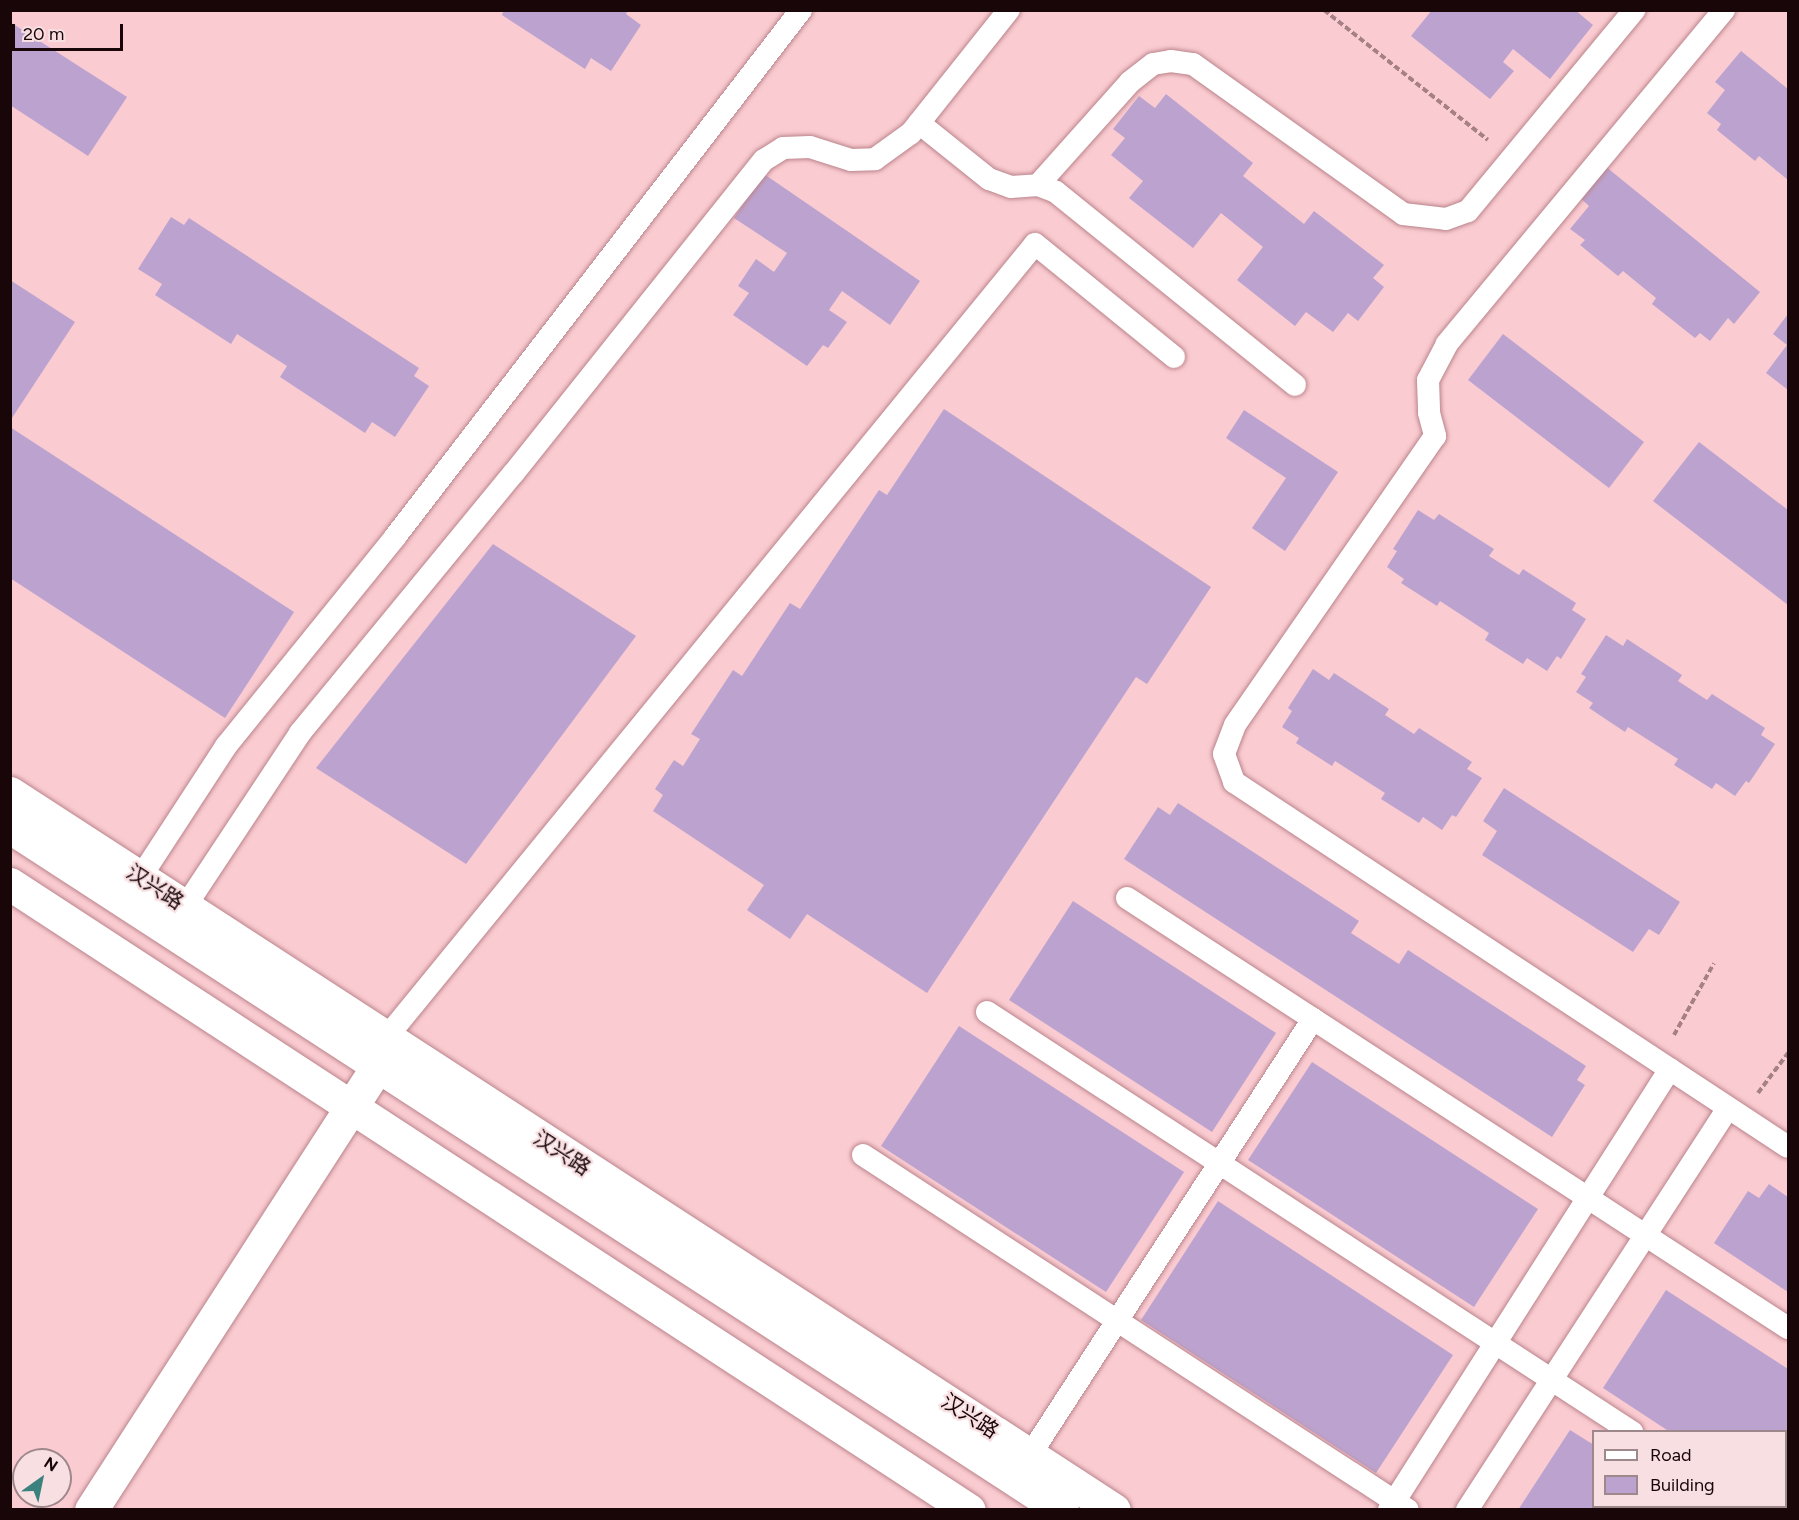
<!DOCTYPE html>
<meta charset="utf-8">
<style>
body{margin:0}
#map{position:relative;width:1799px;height:1520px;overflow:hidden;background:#facbd1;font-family:Figtree,"Noto Sans SC",sans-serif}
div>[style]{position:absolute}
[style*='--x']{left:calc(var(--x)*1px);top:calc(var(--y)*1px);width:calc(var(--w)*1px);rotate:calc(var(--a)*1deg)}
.building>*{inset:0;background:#bca3cf}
.path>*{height:4px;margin-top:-2px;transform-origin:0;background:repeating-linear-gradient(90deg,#a58186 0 6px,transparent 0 9px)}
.roads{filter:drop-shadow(0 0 2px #ba848b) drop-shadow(0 0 2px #ba848b)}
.service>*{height:22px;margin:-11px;padding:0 11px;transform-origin:11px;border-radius:11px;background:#fff}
.minor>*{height:33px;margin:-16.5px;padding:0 16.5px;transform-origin:16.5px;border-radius:16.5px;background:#fff}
.tertiary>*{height:33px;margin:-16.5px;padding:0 16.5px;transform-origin:16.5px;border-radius:16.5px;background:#fff}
span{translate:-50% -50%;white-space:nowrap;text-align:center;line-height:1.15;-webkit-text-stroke:4.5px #f8dfe2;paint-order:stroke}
.street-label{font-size:21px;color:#180609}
.frame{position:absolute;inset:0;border:12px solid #180609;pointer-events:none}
.legend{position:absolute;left:1592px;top:1430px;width:195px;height:78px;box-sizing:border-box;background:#f8dfe2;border:2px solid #9e888b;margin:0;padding:8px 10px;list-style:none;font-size:18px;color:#180609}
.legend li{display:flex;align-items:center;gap:12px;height:30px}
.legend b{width:30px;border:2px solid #9e888b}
.north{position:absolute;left:12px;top:1448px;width:60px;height:60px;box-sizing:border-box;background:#f8dfe2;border:2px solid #9e888b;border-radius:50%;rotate:33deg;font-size:16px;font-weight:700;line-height:24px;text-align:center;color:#180609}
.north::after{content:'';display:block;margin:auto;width:21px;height:27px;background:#3b827e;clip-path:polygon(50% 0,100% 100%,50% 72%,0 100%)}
.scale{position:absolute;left:12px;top:24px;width:111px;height:27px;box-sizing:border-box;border:3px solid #180609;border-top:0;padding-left:8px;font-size:18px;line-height:21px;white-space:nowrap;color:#180609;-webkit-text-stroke:4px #f8dfe2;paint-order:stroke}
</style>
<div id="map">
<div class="building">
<i style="clip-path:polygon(504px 10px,628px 10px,626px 14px,641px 25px,611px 71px,591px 58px,585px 69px,502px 15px)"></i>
<i style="clip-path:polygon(1432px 10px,1575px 10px,1593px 25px,1550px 79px,1513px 49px,1503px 62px,1514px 71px,1490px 99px,1411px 36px)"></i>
<i style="clip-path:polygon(10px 22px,127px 97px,88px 156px,10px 105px)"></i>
<i style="clip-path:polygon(1741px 51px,1788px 89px,1788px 180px,1759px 156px,1755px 161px,1717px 130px,1721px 124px,1707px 113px,1725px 90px,1715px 82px)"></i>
<i style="clip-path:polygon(1166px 94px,1253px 163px,1243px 176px,1304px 224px,1314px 211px,1384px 265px,1373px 278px,1384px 287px,1358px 321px,1348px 313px,1333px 332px,1306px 312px,1295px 326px,1237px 280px,1263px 247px,1221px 213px,1193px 248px,1129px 198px,1143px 181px,1111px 155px,1125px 138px,1113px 129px,1139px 96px,1155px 108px)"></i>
<i style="clip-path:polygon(1605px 166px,1760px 292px,1734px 324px,1728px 318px,1710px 341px,1700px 333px,1695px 338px,1652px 304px,1656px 298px,1623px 271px,1618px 276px,1580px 245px,1585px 240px,1570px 229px,1589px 206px,1579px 197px)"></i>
<i style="clip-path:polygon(764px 174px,920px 281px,890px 325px,842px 291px,829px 310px,847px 322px,828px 348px,823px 345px,807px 366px,733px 315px,749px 293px,738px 286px,756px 259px,774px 272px,787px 253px,734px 218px)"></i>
<i style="clip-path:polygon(171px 217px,184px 225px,189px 218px,419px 368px,414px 376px,429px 386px,395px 437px,372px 422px,365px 433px,280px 377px,287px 366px,237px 334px,231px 344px,155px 295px,162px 284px,138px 269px)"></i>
<i style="clip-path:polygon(10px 280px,75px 322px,10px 421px)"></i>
<i style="clip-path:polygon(1788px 314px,1788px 390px,1766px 373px,1787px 345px,1773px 334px)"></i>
<i style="clip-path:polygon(1503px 334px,1644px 442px,1609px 488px,1468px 380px)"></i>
<i style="clip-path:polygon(944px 409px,1211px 587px,1147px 684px,1136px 677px,927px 993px,807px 914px,790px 939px,747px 910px,764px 885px,653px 811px,663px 795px,655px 789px,674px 760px,683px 766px,700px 739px,691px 734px,733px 670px,742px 676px,790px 603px,800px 609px,879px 490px,887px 495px)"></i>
<i style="clip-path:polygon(1244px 410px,1338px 472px,1285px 551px,1252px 528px,1286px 478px,1226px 438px)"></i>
<i style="clip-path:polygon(10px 427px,294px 612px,225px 718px,10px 578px)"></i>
<i style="clip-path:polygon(1699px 442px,1788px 510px,1788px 605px,1653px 501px)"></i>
<i style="clip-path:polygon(1418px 510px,1434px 520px,1439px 514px,1494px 549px,1489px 556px,1519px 575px,1523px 569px,1576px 603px,1572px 610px,1586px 619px,1561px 659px,1557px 656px,1547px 671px,1527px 658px,1523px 664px,1485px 640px,1489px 633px,1440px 601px,1437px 606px,1401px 583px,1404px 579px,1387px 567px,1397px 551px,1393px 549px)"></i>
<i style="clip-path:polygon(493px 544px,636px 636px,466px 864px,316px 768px)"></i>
<i style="clip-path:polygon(1606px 635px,1623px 646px,1627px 639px,1682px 675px,1678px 681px,1707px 700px,1712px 694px,1765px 728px,1761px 735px,1775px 744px,1749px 783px,1746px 781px,1735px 796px,1716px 783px,1712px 789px,1674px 765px,1678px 759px,1628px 727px,1625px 732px,1589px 708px,1593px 703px,1576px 692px,1586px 677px,1581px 674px)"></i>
<i style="clip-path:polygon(1313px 669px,1329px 680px,1334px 673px,1389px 709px,1385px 715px,1414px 734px,1419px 728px,1472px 762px,1467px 769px,1482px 778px,1456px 817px,1452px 815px,1442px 830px,1423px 817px,1419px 823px,1381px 799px,1385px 793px,1335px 761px,1332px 766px,1296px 743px,1299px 738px,1282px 727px,1292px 711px,1288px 708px)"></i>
<i style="clip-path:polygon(1504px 788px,1680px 902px,1659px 935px,1649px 929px,1633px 952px,1482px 855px,1497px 831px,1483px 821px)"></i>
<i style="clip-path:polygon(1178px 803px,1359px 921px,1351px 933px,1399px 964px,1408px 950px,1586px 1066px,1577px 1080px,1585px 1085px,1552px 1137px,1124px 859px,1158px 807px,1170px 815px)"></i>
<i style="clip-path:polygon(1073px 901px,1276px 1033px,1212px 1132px,1009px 1000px)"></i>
<i style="clip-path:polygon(959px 1026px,1184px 1172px,1106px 1292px,881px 1146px)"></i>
<i style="clip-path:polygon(1312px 1062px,1538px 1209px,1474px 1307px,1248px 1160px)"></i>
<i style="clip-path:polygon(1769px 1184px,1788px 1197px,1788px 1292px,1714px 1243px,1748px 1191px,1759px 1198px)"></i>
<i style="clip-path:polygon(1218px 1201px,1453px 1355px,1376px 1473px,1141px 1320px)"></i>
<i style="clip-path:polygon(1666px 1290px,1788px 1369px,1788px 1508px,1786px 1432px,1670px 1432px,1603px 1388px)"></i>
<i style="clip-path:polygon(1570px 1430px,1594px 1445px,1594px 1506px,1693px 1510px,1518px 1510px)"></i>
</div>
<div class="path">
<i style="--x:1324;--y:10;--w:209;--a:38.4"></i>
<i style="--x:1674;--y:1035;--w:82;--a:-60.9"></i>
<i style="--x:1758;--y:1093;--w:50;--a:-53.1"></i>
</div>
<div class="roads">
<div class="service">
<i style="--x:1724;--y:10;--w:434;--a:129.7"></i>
<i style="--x:1447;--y:344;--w:41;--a:117.8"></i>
<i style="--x:1428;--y:380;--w:33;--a:88"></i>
<i style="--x:1429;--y:413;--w:24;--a:75"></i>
<i style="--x:1435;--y:436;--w:351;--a:124.7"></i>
<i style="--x:1235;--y:725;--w:31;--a:111"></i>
<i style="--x:1224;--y:754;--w:30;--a:70"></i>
<i style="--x:1234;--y:782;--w:663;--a:33.38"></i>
<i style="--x:919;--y:123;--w:90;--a:38.7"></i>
<i style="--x:989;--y:179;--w:23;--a:20"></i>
<i style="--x:1011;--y:187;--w:27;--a:-4"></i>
<i style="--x:1038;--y:185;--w:19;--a:21"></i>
<i style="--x:1056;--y:192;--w:307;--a:38.9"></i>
<i style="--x:1038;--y:185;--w:138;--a:-48.2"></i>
<i style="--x:1130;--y:82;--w:29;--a:-38"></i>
<i style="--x:1153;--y:64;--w:18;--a:-9"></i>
<i style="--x:1171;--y:61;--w:22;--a:8"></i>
<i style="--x:1193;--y:64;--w:258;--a:35.5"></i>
<i style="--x:1403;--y:214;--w:43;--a:6.6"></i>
<i style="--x:1446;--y:219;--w:23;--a:-20"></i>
<i style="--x:1468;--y:211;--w:261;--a:-50.4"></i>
<i style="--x:140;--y:878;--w:158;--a:-56.9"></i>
<i style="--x:226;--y:746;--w:269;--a:-51"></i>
<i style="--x:395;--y:537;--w:665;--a:-52.39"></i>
<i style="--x:1127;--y:898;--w:789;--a:33.05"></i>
<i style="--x:185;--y:907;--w:209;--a:-56.5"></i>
<i style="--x:300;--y:733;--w:335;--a:-50.6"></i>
<i style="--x:513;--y:474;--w:402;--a:-51.4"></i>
<i style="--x:764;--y:160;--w:22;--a:-32"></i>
<i style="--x:783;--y:148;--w:27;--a:-2"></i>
<i style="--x:810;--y:147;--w:43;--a:17.6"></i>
<i style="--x:851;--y:160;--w:24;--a:-2"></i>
<i style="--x:875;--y:159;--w:44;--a:-35.8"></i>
<i style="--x:911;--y:133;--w:157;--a:-51.5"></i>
<i style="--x:987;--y:1012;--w:770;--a:33.07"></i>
<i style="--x:386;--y:1038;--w:1025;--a:-50.74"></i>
<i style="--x:1035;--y:244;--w:179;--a:39.1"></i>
<i style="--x:863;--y:1155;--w:650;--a:33.08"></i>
<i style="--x:1030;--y:1455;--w:520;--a:-57.01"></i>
<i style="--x:1747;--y:1506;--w:6;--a:45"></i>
<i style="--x:1389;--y:1510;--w:523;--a:-57.5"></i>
<i style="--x:1467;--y:1510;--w:479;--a:-57"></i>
</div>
<div class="minor">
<i style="--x:10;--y:884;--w:1145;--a:33.14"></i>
<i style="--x:91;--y:1510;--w:527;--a:-57.15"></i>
</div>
<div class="tertiary">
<i style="--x:10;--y:793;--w:1316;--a:33"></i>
<i style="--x:10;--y:827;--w:1254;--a:32.99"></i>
</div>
</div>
<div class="street-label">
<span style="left:155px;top:887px;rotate:33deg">汉兴路</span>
<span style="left:562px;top:1153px;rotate:33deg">汉兴路</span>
<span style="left:970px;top:1416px;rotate:33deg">汉兴路</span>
</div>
<div class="frame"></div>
<ul class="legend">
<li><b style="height:8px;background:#fff"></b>Road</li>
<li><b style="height:16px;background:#bca3cf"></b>Building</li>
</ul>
<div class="north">N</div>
<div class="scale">20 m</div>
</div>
